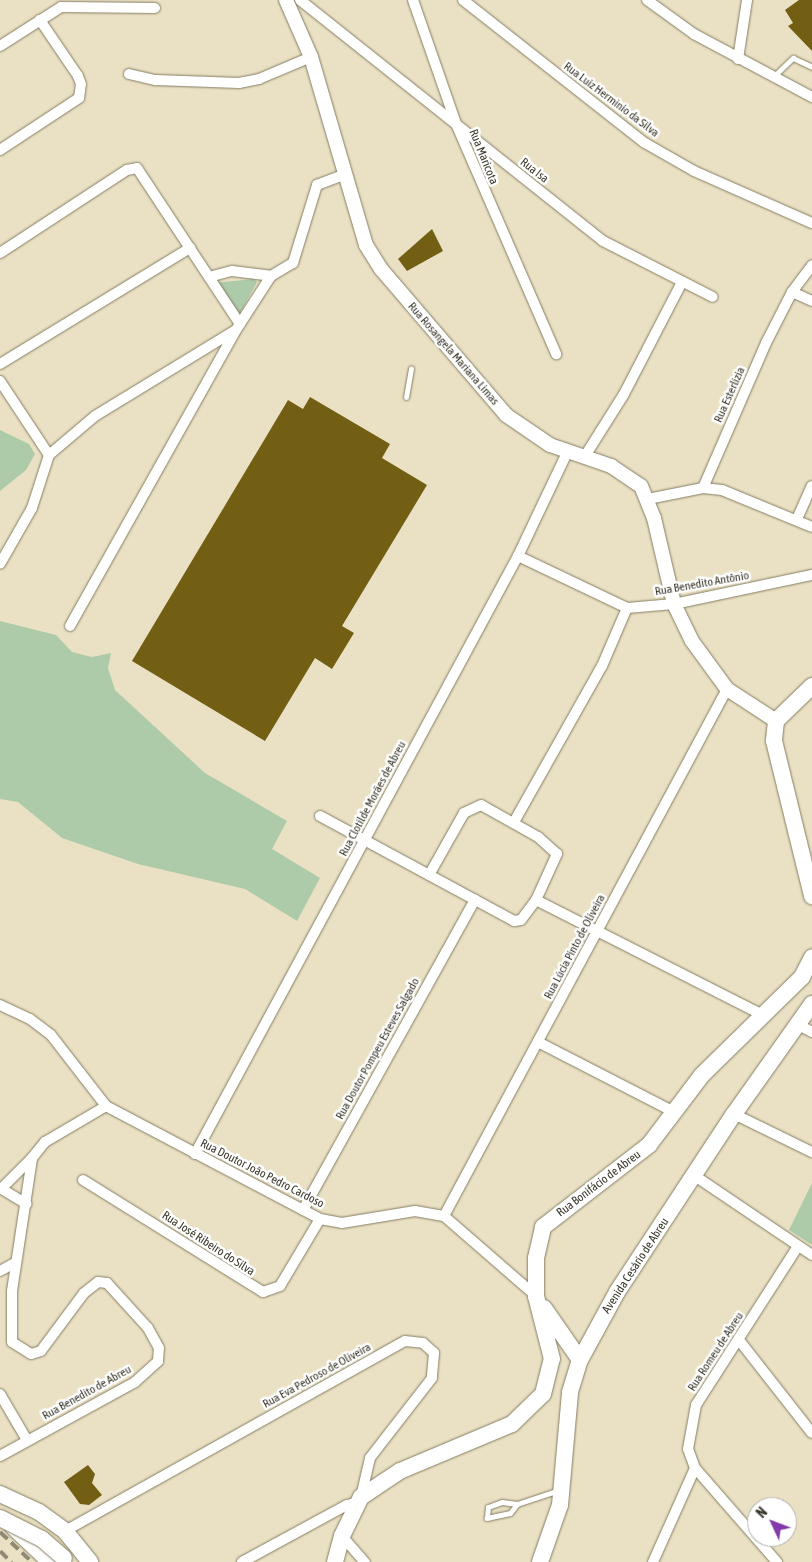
<!DOCTYPE html>
<meta charset="utf-8">
<style>
body{margin:0}
#map{position:relative;width:812px;height:1562px;overflow:hidden;background:#eae1c4;font-family:"Asap Condensed",sans-serif}
div>[style]{position:absolute}
[style*='--x']{left:calc(var(--x)*1px);top:calc(var(--y)*1px);width:calc(var(--w)*1px);rotate:calc(var(--a)*1deg)}
.green>*{inset:0;background:#adcba9}
.building>*{inset:0;background:#735f14}
.roads{filter:drop-shadow(0 0 1px #857d62) drop-shadow(0 0 1px #857d62)}
.lane>*{height:5px;margin:-2.5px;padding:0 2.5px;transform-origin:2.5px;border-radius:2.5px;background:#fff}
.street>*{height:10px;margin:-5px;padding:0 5px;transform-origin:5px;border-radius:5px;background:#fff}
.secondary>*{height:14px;margin:-7px;padding:0 7px;transform-origin:7px;border-radius:7px;background:#fff}
.primary>*{height:16px;margin:-8px;padding:0 8px;transform-origin:8px;border-radius:8px;background:#fff}
.rail>*{height:4px;margin-top:-2px;transform-origin:0;background:repeating-linear-gradient(90deg,#8f8975 0 10px,transparent 0 15px)}
.bridges{filter:drop-shadow(0 0 1px #857d62) drop-shadow(0 0 1px #857d62)}
.primary-bridge>*{height:16px;margin:-8px;padding:0 8px;transform-origin:8px;border-radius:8px;background:#fff}
span{translate:-50% -50%;white-space:nowrap;text-align:center;line-height:1.15;-webkit-text-stroke:5px #fff;paint-order:stroke}
.street-label{font-size:12px;color:#3a372b}
.north{position:absolute;left:747px;top:1497px;width:50px;height:50px;box-sizing:border-box;background:#fff;border:1px solid #b0afaa;border-radius:50%;rotate:313deg;font-size:14px;font-weight:700;line-height:20px;text-align:center;color:#3a372b}
.north::after{content:'';display:block;margin:auto;width:18px;height:22px;background:#853aac;clip-path:polygon(50% 0,100% 100%,50% 72%,0 100%)}
</style>
<div id="map">
<div class="green">
<i style="clip-path:polygon(254px 279px,257px 282px,238px 317px,213px 283px)"></i>
<i style="clip-path:polygon(0 430px,29px 444px,35px 454px,26px 470px,0 491px)"></i>
<i style="clip-path:polygon(0 621px,56px 635px,72px 652px,92px 657px,111px 653px,108px 668px,115px 690px,205px 773px,287px 821px,272px 849px,320px 878px,297px 921px,245px 889px,138px 864px,62px 838px,18px 802px,0 799px)"></i>
<i style="clip-path:polygon(812px 1183px,812px 1245px,789px 1230px)"></i>
</div>
<div class="building">
<i style="clip-path:polygon(799px 0,812px 0,812px 51px,788px 26px,793px 23px,785px 10px)"></i>
<i style="clip-path:polygon(432px 229px,443px 251px,407px 271px,398px 259px)"></i>
<i style="clip-path:polygon(310px 397px,390px 444px,382px 458px,427px 485px,342px 626px,354px 633px,332px 669px,315px 658px,265px 741px,132px 661px,288px 400px,303px 409px)"></i>
<i style="clip-path:polygon(88px 1465px,95px 1474px,92px 1483px,102px 1495px,89px 1505px,80px 1504px,64px 1482px)"></i>
</div>
<div class="roads">
<div class="lane">
<i style="--x:773;--y:77;--w:28;--a:-44"></i>
<i style="--x:793;--y:58;--w:21;--a:25"></i>
<i style="--x:406;--y:397;--w:29;--a:-80"></i>
<i style="--x:517;--y:1504;--w:11;--a:128"></i>
<i style="--x:510;--y:1513;--w:24;--a:168"></i>
<i style="--x:487;--y:1518;--w:11;--a:-85"></i>
<i style="--x:488;--y:1507;--w:15;--a:-20"></i>
<i style="--x:502;--y:1502;--w:15;--a:8"></i>
<i style="--x:517;--y:1504;--w:44;--a:-18.4"></i>
</div>
<div class="street">
<i style="--x:300;--y:0;--w:387;--a:38.5"></i>
<i style="--x:603;--y:241;--w:123;--a:27"></i>
<i style="--x:413;--y:0;--w:133;--a:70.8"></i>
<i style="--x:457;--y:126;--w:249;--a:66.5"></i>
<i style="--x:463;--y:0;--w:231;--a:38.2"></i>
<i style="--x:645;--y:143;--w:56;--a:29.7"></i>
<i style="--x:694;--y:171;--w:129;--a:23.8"></i>
<i style="--x:647;--y:0;--w:58;--a:35.9"></i>
<i style="--x:694;--y:34;--w:134;--a:28.1"></i>
<i style="--x:0;--y:46;--w:72;--a:-32.6"></i>
<i style="--x:61;--y:7;--w:94;--a:0.6"></i>
<i style="--x:738;--y:59;--w:60;--a:-81.3"></i>
<i style="--x:129;--y:74;--w:28;--a:13"></i>
<i style="--x:156;--y:80;--w:83;--a:2.1"></i>
<i style="--x:239;--y:83;--w:20;--a:-11"></i>
<i style="--x:259;--y:79;--w:56;--a:-22.9"></i>
<i style="--x:0;--y:150;--w:95;--a:-33.4"></i>
<i style="--x:79;--y:98;--w:14;--a:-82"></i>
<i style="--x:81;--y:84;--w:9;--a:-111"></i>
<i style="--x:78;--y:76;--w:68;--a:-124.2"></i>
<i style="--x:0;--y:253;--w:152;--a:-33.2"></i>
<i style="--x:127;--y:170;--w:10;--a:-11"></i>
<i style="--x:137;--y:168;--w:187;--a:56.6"></i>
<i style="--x:209;--y:277;--w:24;--a:-15"></i>
<i style="--x:232;--y:271;--w:39;--a:7"></i>
<i style="--x:792;--y:292;--w:22;--a:24"></i>
<i style="--x:0;--y:364;--w:223;--a:-31.4"></i>
<i style="--x:0;--y:381;--w:89;--a:56.5"></i>
<i style="--x:49;--y:455;--w:56;--a:107.8"></i>
<i style="--x:32;--y:508;--w:64;--a:119.7"></i>
<i style="--x:49;--y:455;--w:60;--a:-40.3"></i>
<i style="--x:95;--y:416;--w:163;--a:-31.4"></i>
<i style="--x:585;--y:456;--w:73;--a:-57.8"></i>
<i style="--x:624;--y:394;--w:126;--a:-62.6"></i>
<i style="--x:703;--y:488;--w:158;--a:-66.5"></i>
<i style="--x:766;--y:343;--w:57;--a:-63"></i>
<i style="--x:792;--y:292;--w:34;--a:-53"></i>
<i style="--x:648;--y:499;--w:56;--a:-11.3"></i>
<i style="--x:703;--y:488;--w:19;--a:6"></i>
<i style="--x:722;--y:490;--w:97;--a:22.3"></i>
<i style="--x:797;--y:519;--w:36;--a:-66"></i>
<i style="--x:518;--y:556;--w:121;--a:25.5"></i>
<i style="--x:627;--y:608;--w:47;--a:-4.9"></i>
<i style="--x:674;--y:604;--w:141;--a:-11.9"></i>
<i style="--x:70;--y:626;--w:339;--a:-60.7"></i>
<i style="--x:236;--y:330;--w:64;--a:-57.1"></i>
<i style="--x:271;--y:276;--w:26;--a:-31"></i>
<i style="--x:293;--y:263;--w:82;--a:-72.9"></i>
<i style="--x:317;--y:185;--w:30;--a:-21"></i>
<i style="--x:320;--y:816;--w:221;--a:28.4"></i>
<i style="--x:514;--y:921;--w:7;--a:-8"></i>
<i style="--x:521;--y:920;--w:25;--a:-53"></i>
<i style="--x:536;--y:900;--w:51;--a:-65.5"></i>
<i style="--x:557;--y:854;--w:25;--a:-138"></i>
<i style="--x:538;--y:837;--w:65;--a:-150.7"></i>
<i style="--x:481;--y:805;--w:19;--a:155"></i>
<i style="--x:464;--y:813;--w:71;--a:119.4"></i>
<i style="--x:514;--y:822;--w:179;--a:-60.6"></i>
<i style="--x:602;--y:666;--w:63;--a:-66.7"></i>
<i style="--x:536;--y:900;--w:257;--a:26.9"></i>
<i style="--x:0;--y:1005;--w:33;--a:25"></i>
<i style="--x:30;--y:1019;--w:26;--a:37"></i>
<i style="--x:51;--y:1035;--w:90;--a:52.2"></i>
<i style="--x:106;--y:1106;--w:242;--a:27.8"></i>
<i style="--x:320;--y:1219;--w:22;--a:10"></i>
<i style="--x:342;--y:1223;--w:74;--a:-9.3"></i>
<i style="--x:415;--y:1211;--w:29;--a:10"></i>
<i style="--x:444;--y:1216;--w:122;--a:41"></i>
<i style="--x:797;--y:1024;--w:17;--a:28"></i>
<i style="--x:538;--y:1042;--w:153;--a:27.2"></i>
<i style="--x:734;--y:1114;--w:87;--a:26"></i>
<i style="--x:195;--y:1154;--w:680;--a:-61.63"></i>
<i style="--x:518;--y:556;--w:114;--a:-64.6"></i>
<i style="--x:695;--y:1176;--w:141;--a:34"></i>
<i style="--x:83;--y:1180;--w:212;--a:31.9"></i>
<i style="--x:263;--y:1292;--w:18;--a:-19"></i>
<i style="--x:280;--y:1286;--w:78;--a:-59.2"></i>
<i style="--x:0;--y:1188;--w:31;--a:31"></i>
<i style="--x:2;--y:1188;--w:42;--a:-45"></i>
<i style="--x:303;--y:1210;--w:355;--a:-61"></i>
<i style="--x:444;--y:1216;--w:598;--a:-61.76"></i>
<i style="--x:0;--y:1271;--w:18;--a:-29"></i>
<i style="--x:739;--y:1340;--w:118;--a:51.9"></i>
<i style="--x:0;--y:1394;--w:53;--a:59.6"></i>
<i style="--x:0;--y:1456;--w:154;--a:-28.7"></i>
<i style="--x:135;--y:1382;--w:31;--a:-42"></i>
<i style="--x:158;--y:1361;--w:13;--a:-86"></i>
<i style="--x:159;--y:1348;--w:23;--a:-119"></i>
<i style="--x:148;--y:1328;--w:61;--a:-132.3"></i>
<i style="--x:107;--y:1283;--w:9;--a:-174"></i>
<i style="--x:98;--y:1282;--w:18;--a:142"></i>
<i style="--x:84;--y:1293;--w:72;--a:126.6"></i>
<i style="--x:41;--y:1351;--w:10;--a:163"></i>
<i style="--x:31;--y:1354;--w:22;--a:-148"></i>
<i style="--x:12;--y:1342;--w:51;--a:-90"></i>
<i style="--x:12;--y:1291;--w:134;--a:-81.4"></i>
<i style="--x:32;--y:1158;--w:21;--a:-51"></i>
<i style="--x:45;--y:1142;--w:71;--a:-30.5"></i>
<i style="--x:695;--y:1468;--w:125;--a:48.9"></i>
<i style="--x:65;--y:1531;--w:389;--a:-29.2"></i>
<i style="--x:405;--y:1341;--w:18;--a:6"></i>
<i style="--x:423;--y:1343;--w:15;--a:42"></i>
<i style="--x:434;--y:1353;--w:25;--a:95"></i>
<i style="--x:432;--y:1378;--w:101;--a:127.8"></i>
<i style="--x:370;--y:1458;--w:40;--a:103"></i>
<i style="--x:342;--y:1536;--w:35;--a:49"></i>
<i style="--x:242;--y:1562;--w:119;--a:-28.5"></i>
<i style="--x:347;--y:1505;--w:9;--a:-13"></i>
<i style="--x:653;--y:1562;--w:103;--a:-65.9"></i>
<i style="--x:695;--y:1468;--w:20;--a:-110"></i>
<i style="--x:688;--y:1449;--w:45;--a:-79.7"></i>
<i style="--x:696;--y:1405;--w:189;--a:-57.3"></i>
</div>
<div class="secondary">
<i style="--x:286;--y:0;--w:62;--a:66.3"></i>
<i style="--x:311;--y:57;--w:196;--a:73.7"></i>
<i style="--x:366;--y:245;--w:28;--a:58"></i>
<i style="--x:381;--y:269;--w:192;--a:49.4"></i>
<i style="--x:506;--y:415;--w:53;--a:34.3"></i>
<i style="--x:550;--y:445;--w:65;--a:19"></i>
<i style="--x:611;--y:466;--w:36;--a:34"></i>
<i style="--x:641;--y:486;--w:35;--a:68"></i>
<i style="--x:654;--y:518;--w:88;--a:76.9"></i>
<i style="--x:674;--y:604;--w:41;--a:64.1"></i>
<i style="--x:692;--y:641;--w:59;--a:53.9"></i>
<i style="--x:727;--y:689;--w:59;--a:33.1"></i>
</div>
<div class="primary">
<i style="--x:812;--y:686;--w:50;--a:135.8"></i>
<i style="--x:776;--y:721;--w:20;--a:96"></i>
<i style="--x:774;--y:741;--w:160;--a:76.2"></i>
<i style="--x:544;--y:1308;--w:63;--a:55.3"></i>
<i style="--x:0;--y:1494;--w:43;--a:24.8"></i>
<i style="--x:39;--y:1512;--w:32;--a:36"></i>
<i style="--x:65;--y:1531;--w:40;--a:51"></i>
<i style="--x:13;--y:1527;--w:51;--a:43.4"></i>
<i style="--x:335;--y:1562;--w:27;--a:-75"></i>
<i style="--x:342;--y:1536;--w:43;--a:-64"></i>
<i style="--x:361;--y:1497;--w:47;--a:-33.7"></i>
<i style="--x:400;--y:1471;--w:121;--a:-22.8"></i>
<i style="--x:512;--y:1424;--w:43;--a:-44.1"></i>
<i style="--x:543;--y:1394;--w:36;--a:-76"></i>
<i style="--x:552;--y:1359;--w:65;--a:-104.3"></i>
<i style="--x:536;--y:1296;--w:38;--a:-90"></i>
<i style="--x:536;--y:1258;--w:32;--a:-77"></i>
<i style="--x:543;--y:1227;--w:134;--a:-37.7"></i>
<i style="--x:649;--y:1145;--w:88;--a:-52.9"></i>
<i style="--x:702;--y:1075;--w:140;--a:-44.4"></i>
<i style="--x:802;--y:977;--w:22;--a:-63"></i>
<i style="--x:540;--y:1562;--w:60;--a:-70.7"></i>
<i style="--x:560;--y:1505;--w:113;--a:-84.9"></i>
<i style="--x:570;--y:1392;--w:34;--a:-73"></i>
<i style="--x:580;--y:1360;--w:77;--a:-61.4"></i>
<i style="--x:617;--y:1292;--w:213;--a:-56.7"></i>
<i style="--x:734;--y:1114;--w:135;--a:-54.7"></i>
</div>
</div>
<div class="rail">
<i style="--x:0;--y:1532;--w:44;--a:43.2"></i>
<i style="--x:0;--y:1551;--w:16;--a:45"></i>
</div>
<div class="bridges">
<div class="primary-bridge">
<i style="--x:0;--y:1518;--w:47;--a:26.6"></i>
<i style="--x:42;--y:1539;--w:29;--a:41"></i>
</div>
</div>
<div class="street-label">
<span style="left:611px;top:100px;rotate:37deg">Rua Luiz Herminio da Silva</span>
<span style="left:483px;top:157px;rotate:68deg">Rua Maricota</span>
<span style="left:534px;top:171px;rotate:38deg">Rua Isa</span>
<span style="left:453px;top:354px;rotate:49deg">Rua Rosangela Mariana Limas</span>
<span style="left:730px;top:395px;rotate:-66deg">Rua Esterlizia</span>
<span style="left:702px;top:584px;rotate:-10deg">Rua Benedito Antônio</span>
<span style="left:373px;top:799px;rotate:-62deg">Rua Clotilde Morães de Abreu</span>
<span style="left:575px;top:947px;rotate:-62deg">Rua Lúcia Pinto de Oliveira</span>
<span style="left:378px;top:1049px;rotate:-61deg">Rua Doutor Pompeu Esteves Salgado</span>
<span style="left:262px;top:1174px;rotate:27deg">Rua Doutor João Pedro Cardoso</span>
<span style="left:599px;top:1184px;rotate:-37deg">Rua Bonifácio de Abreu</span>
<span style="left:208px;top:1244px;rotate:33deg">Rua José Ribeiro do Silva</span>
<span style="left:636px;top:1266px;rotate:-57deg">Avenida Cesário de Abreu</span>
<span style="left:716px;top:1352px;rotate:-57deg">Rua Romeu de Abreu</span>
<span style="left:317px;top:1376px;rotate:-29deg">Rua Eva Pedroso de Oliveira</span>
<span style="left:87px;top:1393px;rotate:-29deg">Rua Benedito de Abreu</span>
</div>
<div class="north">N</div>
</div>
